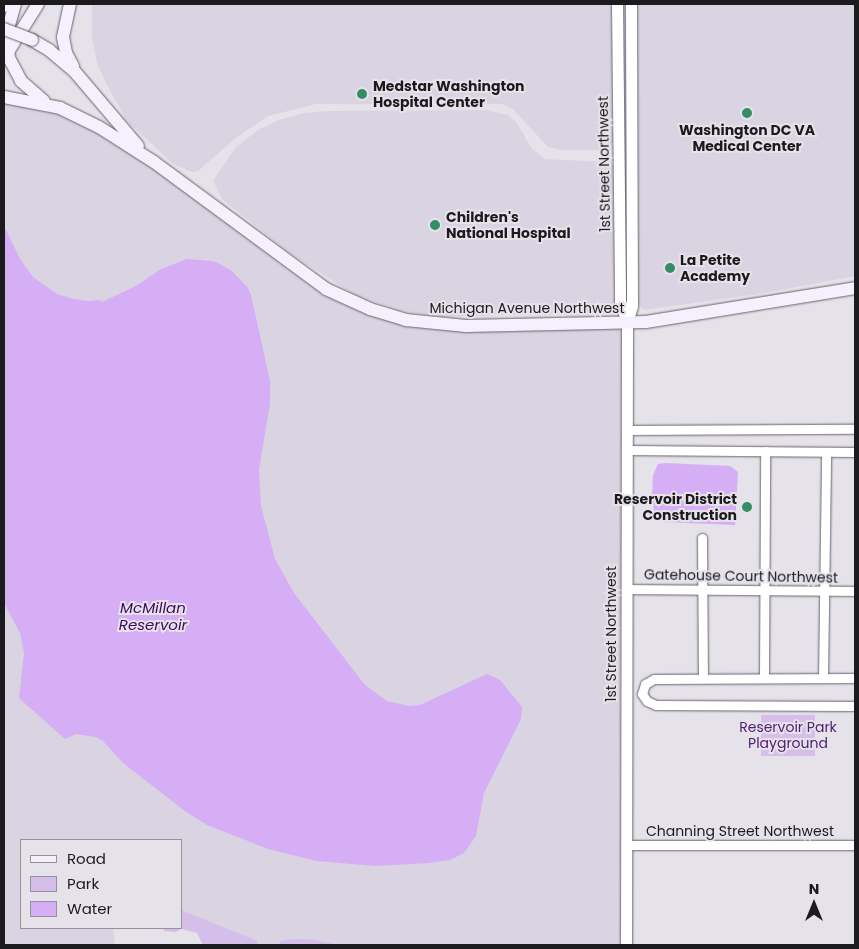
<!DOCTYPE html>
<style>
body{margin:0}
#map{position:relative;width:859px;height:949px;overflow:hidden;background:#e6e2ea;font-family:Poppins,sans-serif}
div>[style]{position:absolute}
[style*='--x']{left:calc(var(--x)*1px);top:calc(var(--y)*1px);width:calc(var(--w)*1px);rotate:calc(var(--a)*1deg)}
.built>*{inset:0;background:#dad3e1}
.green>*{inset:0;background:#d5beea}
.water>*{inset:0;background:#d5aef6}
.roads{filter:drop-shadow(0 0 1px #67646a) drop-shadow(0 0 1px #67646a)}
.minor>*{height:9px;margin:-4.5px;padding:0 4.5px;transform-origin:4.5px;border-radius:4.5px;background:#fff}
.tertiary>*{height:11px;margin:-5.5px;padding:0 5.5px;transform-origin:5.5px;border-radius:5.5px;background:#fff}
.secondary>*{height:12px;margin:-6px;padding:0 6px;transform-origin:6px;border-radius:6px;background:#f6effd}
.bridges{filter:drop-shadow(0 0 1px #67646a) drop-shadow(0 0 1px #67646a)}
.secondary-bridge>*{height:12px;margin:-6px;padding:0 6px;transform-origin:6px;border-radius:6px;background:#f6effd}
.dots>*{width:14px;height:14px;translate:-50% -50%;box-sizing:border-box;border:2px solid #e6e2ea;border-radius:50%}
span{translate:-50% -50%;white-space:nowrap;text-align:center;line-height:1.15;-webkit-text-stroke:4px #e6e2ea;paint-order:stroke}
.poi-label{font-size:14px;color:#1b1a1c;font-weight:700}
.left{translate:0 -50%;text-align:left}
.right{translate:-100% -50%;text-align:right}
.street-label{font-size:14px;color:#1b1a1c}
.park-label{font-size:14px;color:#532073}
.water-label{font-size:15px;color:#3f075e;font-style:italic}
.frame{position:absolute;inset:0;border:5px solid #1b1a1c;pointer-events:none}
.legend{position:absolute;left:20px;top:839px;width:162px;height:90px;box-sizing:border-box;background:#e6e2ea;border:1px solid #959298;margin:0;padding:6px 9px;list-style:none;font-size:15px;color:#1b1a1c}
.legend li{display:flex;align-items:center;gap:10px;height:25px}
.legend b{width:25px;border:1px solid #959298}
.north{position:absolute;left:789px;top:879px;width:50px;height:50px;-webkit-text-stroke:4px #e6e2ea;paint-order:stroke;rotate:0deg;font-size:14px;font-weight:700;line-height:20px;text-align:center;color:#1b1a1c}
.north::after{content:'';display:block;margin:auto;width:18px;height:22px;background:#1b1a1c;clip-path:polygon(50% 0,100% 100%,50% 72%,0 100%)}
</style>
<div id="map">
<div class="built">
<i style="clip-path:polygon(92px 4px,612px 4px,613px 143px,606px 150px,561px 150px,548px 147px,514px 110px,502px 104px,316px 104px,268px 116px,236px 138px,198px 171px,192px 172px,172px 163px,127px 121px,107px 85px,97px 63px,92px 37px)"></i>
<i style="clip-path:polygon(638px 4px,855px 4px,855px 276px,759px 294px,644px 310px,638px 304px)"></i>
<i style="clip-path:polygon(4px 102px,51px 106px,154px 162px,312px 279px,370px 309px,445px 325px,627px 323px,626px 945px,250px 945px,181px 921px,181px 840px,21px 840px,21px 928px,113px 928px,115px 945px,4px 945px)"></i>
<i style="clip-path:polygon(486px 110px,508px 115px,516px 122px,532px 149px,545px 159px,607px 162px,616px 166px,616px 303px,613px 309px,607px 312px,436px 317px,402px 311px,355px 295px,288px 252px,222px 199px,213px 181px,235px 148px,258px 130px,279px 120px,304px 113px,329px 111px)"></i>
</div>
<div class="green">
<i style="clip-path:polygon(761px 715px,815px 715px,815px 756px,761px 756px)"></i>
<i style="clip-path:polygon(181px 910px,257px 941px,257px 945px,203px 945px,197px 933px,181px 929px,176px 932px,164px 931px,163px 928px,181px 928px)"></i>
<i style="clip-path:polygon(291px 939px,310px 939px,338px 945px,279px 945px,281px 941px)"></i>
</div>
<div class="water">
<i style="clip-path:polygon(4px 226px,20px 259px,33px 277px,57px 294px,73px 299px,88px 301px,100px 300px,102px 302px,136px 286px,161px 269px,187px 259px,212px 261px,218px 263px,232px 271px,248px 288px,251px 295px,270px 381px,270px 404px,259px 469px,261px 506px,275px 559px,294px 593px,365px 685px,387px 701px,409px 706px,420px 705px,487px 674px,500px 680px,522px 707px,521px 719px,484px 793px,476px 836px,464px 853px,450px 860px,428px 863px,375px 866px,317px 861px,268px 849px,207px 825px,185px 811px,123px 763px,103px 741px,95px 737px,76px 734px,65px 739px,19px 698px,24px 653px,20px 633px,4px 603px)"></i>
<i style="clip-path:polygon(665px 463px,730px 466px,738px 472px,735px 525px,663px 522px,655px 516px,652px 499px,653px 475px,658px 464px)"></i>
</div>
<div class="roads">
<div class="minor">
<i style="--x:626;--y:430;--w:229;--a:-0.3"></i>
<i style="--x:626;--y:450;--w:229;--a:0.5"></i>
<i style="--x:702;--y:538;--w:140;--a:89.6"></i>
<i style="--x:626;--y:589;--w:229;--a:0.5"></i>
<i style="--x:764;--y:678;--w:227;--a:-89.7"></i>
<i style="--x:823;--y:678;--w:226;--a:-89.2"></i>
<i style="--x:642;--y:694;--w:10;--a:-73"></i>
<i style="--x:645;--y:684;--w:10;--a:-29"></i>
<i style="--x:654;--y:679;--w:201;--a:-0.3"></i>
<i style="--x:642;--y:694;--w:9;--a:54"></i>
<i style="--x:647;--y:701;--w:10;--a:24"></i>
<i style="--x:656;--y:705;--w:199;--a:0.3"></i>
<i style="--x:626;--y:845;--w:229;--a:0"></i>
</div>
<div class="tertiary">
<i style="--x:617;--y:4;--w:297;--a:89.4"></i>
<i style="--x:620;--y:301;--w:23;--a:72"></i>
<i style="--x:627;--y:323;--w:622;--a:90.09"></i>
<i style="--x:627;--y:323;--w:18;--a:-74"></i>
<i style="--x:632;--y:306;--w:302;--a:-90.2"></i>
</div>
<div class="secondary">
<i style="--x:15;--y:4;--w:29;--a:106"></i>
<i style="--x:7;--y:32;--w:26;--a:86"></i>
<i style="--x:9;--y:58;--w:26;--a:62"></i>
<i style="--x:21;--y:81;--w:30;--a:41"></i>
<i style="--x:70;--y:4;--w:34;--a:102"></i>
<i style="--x:63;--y:37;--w:16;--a:79"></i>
<i style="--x:66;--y:53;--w:15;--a:62"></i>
<i style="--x:4;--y:6;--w:2;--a:-63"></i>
<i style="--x:32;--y:40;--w:20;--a:30"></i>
<i style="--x:49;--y:50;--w:34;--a:40"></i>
<i style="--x:75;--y:72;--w:97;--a:49.6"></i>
<i style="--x:6;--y:55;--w:60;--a:-57.9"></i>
<i style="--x:4;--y:97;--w:57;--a:11.1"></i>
<i style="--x:60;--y:108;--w:43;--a:26"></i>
<i style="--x:99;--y:127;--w:65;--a:32.5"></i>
<i style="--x:154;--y:162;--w:214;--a:36.4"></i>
<i style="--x:326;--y:289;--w:48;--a:24.4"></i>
<i style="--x:370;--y:309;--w:38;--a:17"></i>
<i style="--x:406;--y:320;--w:60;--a:5.7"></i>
<i style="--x:466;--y:326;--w:180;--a:-1.3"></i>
<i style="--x:646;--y:322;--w:212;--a:-9.2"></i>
</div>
</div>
<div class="bridges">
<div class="secondary-bridge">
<i style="--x:4;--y:29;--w:30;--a:21"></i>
</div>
</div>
<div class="dots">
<i style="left:362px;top:94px;background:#358e63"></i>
<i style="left:747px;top:113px;background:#358e63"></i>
<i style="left:435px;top:225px;background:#358e63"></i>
<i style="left:670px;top:268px;background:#358e63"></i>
<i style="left:747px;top:507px;background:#358e63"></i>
</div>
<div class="poi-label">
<span class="left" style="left:373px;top:94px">Medstar Washington<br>Hospital Center</span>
<span style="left:747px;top:138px">Washington DC VA<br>Medical Center</span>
<span class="left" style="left:446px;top:225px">Children's<br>National Hospital</span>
<span class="left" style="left:680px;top:268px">La Petite<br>Academy</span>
<span class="right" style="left:737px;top:507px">Reservoir District<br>Construction</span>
</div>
<div class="street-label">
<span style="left:604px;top:164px;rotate:-91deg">1st Street Northwest</span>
<span style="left:527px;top:308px">Michigan Avenue Northwest</span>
<span style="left:741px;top:576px;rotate:1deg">Gatehouse Court Northwest</span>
<span style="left:611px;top:634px;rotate:-90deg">1st Street Northwest</span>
<span style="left:740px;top:831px">Channing Street Northwest</span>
</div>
<div class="park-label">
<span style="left:788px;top:735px">Reservoir Park<br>Playground</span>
</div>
<div class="water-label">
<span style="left:153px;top:616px">McMillan<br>Reservoir</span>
</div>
<div class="frame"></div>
<ul class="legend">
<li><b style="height:6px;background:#f6effd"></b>Road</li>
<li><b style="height:14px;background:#d5beea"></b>Park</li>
<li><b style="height:14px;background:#d5aef6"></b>Water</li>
</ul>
<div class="north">N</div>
</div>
